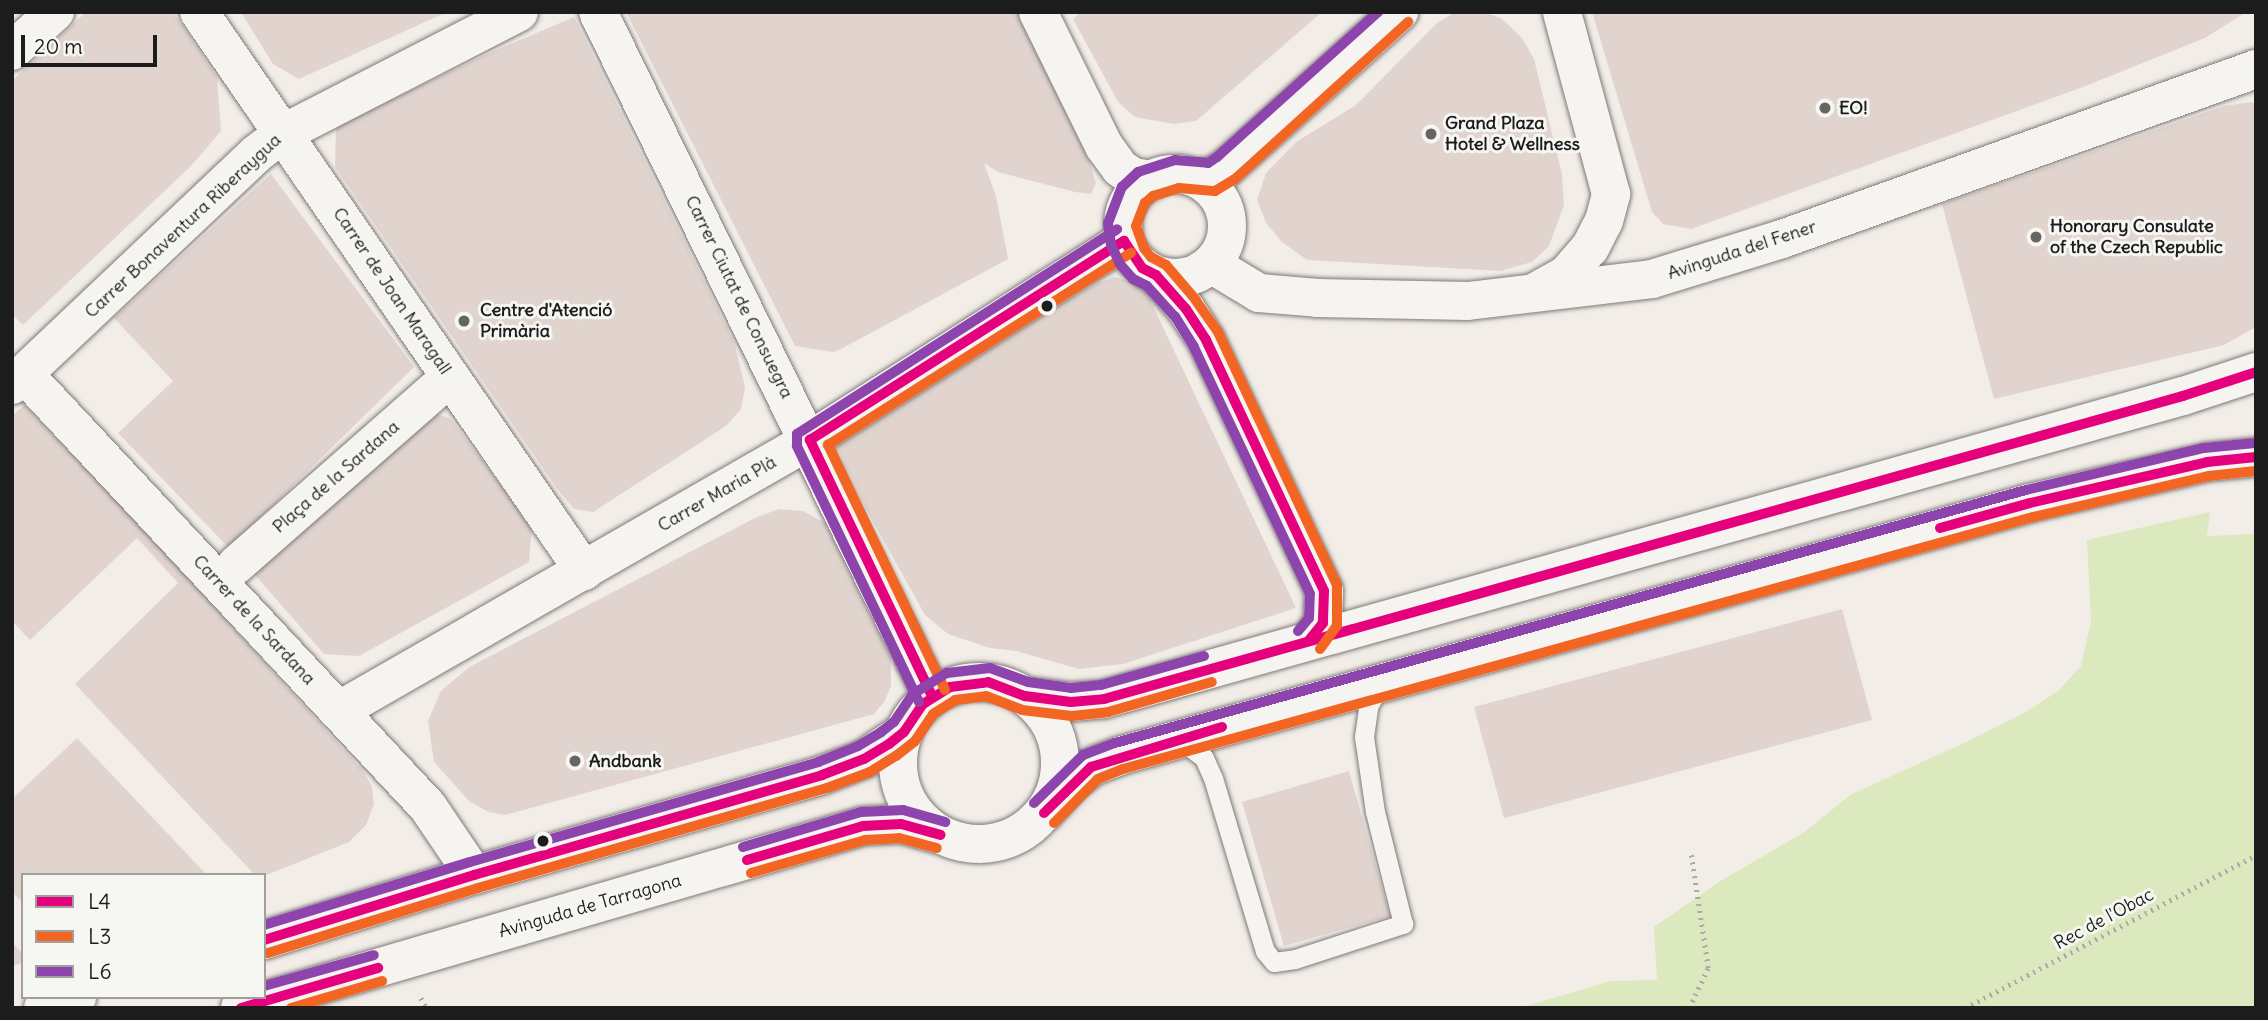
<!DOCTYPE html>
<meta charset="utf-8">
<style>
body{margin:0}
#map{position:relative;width:2268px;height:1020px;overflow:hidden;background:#f3ede8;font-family:Delius,sans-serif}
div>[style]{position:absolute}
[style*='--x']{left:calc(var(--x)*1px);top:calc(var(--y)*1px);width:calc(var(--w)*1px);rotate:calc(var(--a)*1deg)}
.green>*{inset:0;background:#dce8be}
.building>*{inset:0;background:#e1d4ce}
.path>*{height:4.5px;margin-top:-2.25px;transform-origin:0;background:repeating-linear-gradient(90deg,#abaaa8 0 2px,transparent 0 7px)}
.roads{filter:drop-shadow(0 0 2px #7d7a78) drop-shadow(0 0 2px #7d7a78)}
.lane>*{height:19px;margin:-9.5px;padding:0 9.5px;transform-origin:9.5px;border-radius:9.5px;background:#f5f4f1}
.street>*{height:38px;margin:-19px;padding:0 19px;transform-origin:19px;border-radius:19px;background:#f5f4f1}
.street>.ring{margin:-19px;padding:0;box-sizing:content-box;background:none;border:38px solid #f5f4f1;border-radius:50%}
.highway>*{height:38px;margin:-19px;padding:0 19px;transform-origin:19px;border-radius:19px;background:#f5f4f1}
.highway>.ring{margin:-19px;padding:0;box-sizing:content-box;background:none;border:38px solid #f5f4f1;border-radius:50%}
.bus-1>*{height:10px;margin:-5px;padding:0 5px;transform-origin:5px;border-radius:5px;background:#e5007d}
.bus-2>*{height:10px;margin:-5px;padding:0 5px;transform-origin:5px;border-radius:5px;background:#f26522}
.bus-3>*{height:10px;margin:-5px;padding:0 5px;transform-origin:5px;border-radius:5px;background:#8e44ad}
.dots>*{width:19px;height:19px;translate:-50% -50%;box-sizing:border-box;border:4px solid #f6f6f2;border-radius:50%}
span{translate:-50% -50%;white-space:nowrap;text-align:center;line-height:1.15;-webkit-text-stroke:6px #f6f6f2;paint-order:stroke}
.poi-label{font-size:18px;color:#1c1c1c;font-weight:700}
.left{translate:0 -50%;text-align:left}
.street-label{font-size:18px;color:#1c1c1c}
.frame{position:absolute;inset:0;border:14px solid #1c1c1c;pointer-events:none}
.legend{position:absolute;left:21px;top:873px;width:245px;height:126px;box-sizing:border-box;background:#f6f6f2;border:2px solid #9f9f9c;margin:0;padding:9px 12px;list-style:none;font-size:21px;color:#1c1c1c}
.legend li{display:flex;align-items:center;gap:14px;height:35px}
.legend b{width:35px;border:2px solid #9f9f9c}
.scale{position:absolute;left:21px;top:35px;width:136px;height:32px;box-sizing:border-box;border:4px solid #1c1c1c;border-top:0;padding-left:9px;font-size:21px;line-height:24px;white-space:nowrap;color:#1c1c1c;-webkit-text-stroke:5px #f6f6f2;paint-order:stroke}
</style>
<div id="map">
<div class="green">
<i style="clip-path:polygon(2210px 512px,2207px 536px,2256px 534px,2256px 1008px,1520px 1008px,1611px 981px,1657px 980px,1654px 927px,1719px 882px,1806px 831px,1850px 795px,1966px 742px,2026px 712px,2058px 691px,2081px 666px,2091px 621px,2087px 540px)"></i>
</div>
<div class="building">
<i style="clip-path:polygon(86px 12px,173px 12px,217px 77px,221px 131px,191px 166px,23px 325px,12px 314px,12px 81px)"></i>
<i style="clip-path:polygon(241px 12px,447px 12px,299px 79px,273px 64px)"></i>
<i style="clip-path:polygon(626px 12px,1017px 12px,1082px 140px,1096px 183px,1091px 194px,1075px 192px,998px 172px,984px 163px,996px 196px,1008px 259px,841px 349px,833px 352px,795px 346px)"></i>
<i style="clip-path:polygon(1080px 12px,1322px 12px,1196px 121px,1174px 124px,1135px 117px,1118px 102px,1073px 19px)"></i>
<i style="clip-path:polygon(1463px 12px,1482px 12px,1501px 18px,1522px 38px,1534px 59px,1562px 174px,1564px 205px,1549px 246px,1532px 262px,1501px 271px,1307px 260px,1282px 242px,1266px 223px,1257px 200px,1266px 173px,1296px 142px,1356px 105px,1437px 23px,1454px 13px)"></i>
<i style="clip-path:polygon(1592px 12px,2246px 12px,2205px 38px,2083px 87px,1691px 229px,1663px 224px,1652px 212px)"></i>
<i style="clip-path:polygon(574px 17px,734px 342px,745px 387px,741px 409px,726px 426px,593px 512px,574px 509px,558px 490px,335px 167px,336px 126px,485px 55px)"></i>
<i style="clip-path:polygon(2251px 102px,2256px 104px,2256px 327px,2224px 345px,1994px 399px,1942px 204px,2224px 106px)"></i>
<i style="clip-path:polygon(271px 174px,414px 367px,229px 548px,118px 433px,173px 381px,114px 318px)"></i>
<i style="clip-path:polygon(1114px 277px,1143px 285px,1296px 608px,1123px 664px,1079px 669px,1016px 651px,990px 648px,948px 634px,925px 615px,831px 446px,1049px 311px,1096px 284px)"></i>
<i style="clip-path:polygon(24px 405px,145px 531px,364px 772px,372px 787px,374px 804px,366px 825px,349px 842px,264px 876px,255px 875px,75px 684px,178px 583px,137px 538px,30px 640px,12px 621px,12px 416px)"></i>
<i style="clip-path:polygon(424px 411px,450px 418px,532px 527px,529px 562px,359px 656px,324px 654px,248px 567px)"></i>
<i style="clip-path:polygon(779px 509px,803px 511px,825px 523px,891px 659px,891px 686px,884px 702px,874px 714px,505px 815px,489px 812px,470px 802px,434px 762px,428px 721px,441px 691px,469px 667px,757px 517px)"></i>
<i style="clip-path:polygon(1842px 609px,1872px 720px,1504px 818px,1474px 707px)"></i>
<i style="clip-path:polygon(77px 738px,207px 875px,23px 875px,23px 903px,12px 892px,12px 799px)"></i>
<i style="clip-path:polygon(1349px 771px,1390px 916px,1284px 946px,1242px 802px)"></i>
<i style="clip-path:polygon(12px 942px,23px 954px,23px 963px,12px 966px)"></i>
</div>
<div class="path">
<i style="--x:421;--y:998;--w:12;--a:59"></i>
<i style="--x:1689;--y:1008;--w:44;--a:-64.6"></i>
<i style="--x:1708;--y:968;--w:115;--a:-98.5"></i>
<i style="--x:1965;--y:1008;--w:329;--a:-27.7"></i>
</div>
<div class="roads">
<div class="lane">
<i style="--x:1176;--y:743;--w:11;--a:10"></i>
<i style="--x:1187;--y:745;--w:21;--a:37"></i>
<i style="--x:1204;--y:758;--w:22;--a:66"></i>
<i style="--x:1213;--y:778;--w:181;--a:73.3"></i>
<i style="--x:1265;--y:951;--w:14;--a:51"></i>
<i style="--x:1274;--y:962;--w:21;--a:-8"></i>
<i style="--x:1295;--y:959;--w:114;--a:-18"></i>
<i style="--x:1403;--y:924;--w:115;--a:-104"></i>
<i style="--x:1375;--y:812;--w:76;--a:-98.3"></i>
<i style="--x:1364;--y:737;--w:30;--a:-82"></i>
<i style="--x:1368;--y:707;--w:25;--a:-63"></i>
</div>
<div class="street">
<i style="--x:199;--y:12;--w:679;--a:55.44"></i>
<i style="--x:598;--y:12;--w:761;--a:63.97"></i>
<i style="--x:1038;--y:12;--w:149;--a:63.8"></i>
<i style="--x:1104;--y:146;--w:27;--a:54"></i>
<i style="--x:1120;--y:168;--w:16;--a:35"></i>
<i style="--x:1133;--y:177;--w:20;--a:9"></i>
<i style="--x:12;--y:51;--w:58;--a:-42.2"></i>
<i class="ring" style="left:1123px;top:174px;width:66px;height:66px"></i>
<i style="--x:1193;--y:177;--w:19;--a:0"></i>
<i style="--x:1212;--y:177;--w:17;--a:-33"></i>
<i style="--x:1226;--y:168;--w:233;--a:-42"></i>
<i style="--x:1211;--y:264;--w:56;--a:31.1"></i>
<i style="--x:1259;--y:293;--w:59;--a:4.8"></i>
<i style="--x:1318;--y:298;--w:150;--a:1.1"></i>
<i style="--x:1468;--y:301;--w:185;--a:-6.8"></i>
<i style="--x:1652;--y:279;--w:136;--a:-17.1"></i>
<i style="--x:1782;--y:239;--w:504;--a:-19.73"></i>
<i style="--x:1156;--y:275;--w:45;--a:48.6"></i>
<i style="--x:1186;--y:309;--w:37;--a:57"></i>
<i style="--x:1206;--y:340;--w:277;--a:64.8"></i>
<i style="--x:1324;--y:591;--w:32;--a:92"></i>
<i style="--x:1323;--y:623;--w:22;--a:129"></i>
<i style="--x:1535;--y:292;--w:37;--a:-29"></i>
<i style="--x:1567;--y:274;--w:35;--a:-49"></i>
<i style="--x:1590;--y:248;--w:30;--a:-63"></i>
<i style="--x:1604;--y:221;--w:28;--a:-75"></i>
<i style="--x:1611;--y:194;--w:188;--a:-105.1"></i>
<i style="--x:24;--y:374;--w:592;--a:46.98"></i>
<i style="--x:428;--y:807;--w:82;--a:55.9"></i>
<i style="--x:12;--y:385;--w:336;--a:-43.4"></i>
<i style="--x:256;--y:154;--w:35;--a:-37"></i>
<i style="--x:284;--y:133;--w:264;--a:-27.2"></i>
<i style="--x:236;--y:565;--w:266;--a:-41.3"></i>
<i style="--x:338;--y:711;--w:544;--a:-29.86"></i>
<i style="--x:810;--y:440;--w:372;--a:-32.4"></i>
</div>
<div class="highway">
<i class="ring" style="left:898px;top:682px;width:124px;height:124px"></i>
<i style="--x:1025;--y:696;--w:46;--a:7.4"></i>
<i style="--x:1071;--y:702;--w:33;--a:-5"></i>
<i style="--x:1104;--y:699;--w:1121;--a:-15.69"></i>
<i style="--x:2183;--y:396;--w:77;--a:-18.2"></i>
<i style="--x:1044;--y:813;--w:40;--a:-47"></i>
<i style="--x:1071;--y:784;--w:26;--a:-40"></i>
<i style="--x:1091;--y:767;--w:30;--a:-21"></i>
<i style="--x:1119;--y:756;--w:945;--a:-15.52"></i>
<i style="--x:2030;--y:503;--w:182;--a:-13"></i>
<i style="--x:2207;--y:462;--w:49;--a:-5.8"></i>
<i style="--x:264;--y:940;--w:220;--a:-17.2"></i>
<i style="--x:474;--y:875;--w:362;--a:-16"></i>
<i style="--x:822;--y:775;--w:45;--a:-20.9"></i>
<i style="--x:864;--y:759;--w:48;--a:-34"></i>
<i style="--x:43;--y:1008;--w:36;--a:-18"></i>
<i style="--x:240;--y:1008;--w:649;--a:-16.28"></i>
<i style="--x:863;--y:826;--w:38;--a:-3"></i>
<i style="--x:901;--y:824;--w:41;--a:15.4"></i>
</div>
</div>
<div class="bus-1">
<i style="--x:1940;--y:528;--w:93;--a:-15.5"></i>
<i style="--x:2030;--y:503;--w:182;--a:-13"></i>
<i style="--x:2207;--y:462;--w:49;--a:-5.8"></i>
<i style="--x:932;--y:696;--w:284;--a:-115.5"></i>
<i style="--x:810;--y:440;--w:372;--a:-32.4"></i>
<i style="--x:1124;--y:241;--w:32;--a:56"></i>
<i style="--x:1142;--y:268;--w:16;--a:27"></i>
<i style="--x:1156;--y:275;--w:45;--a:48.6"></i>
<i style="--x:1186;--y:309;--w:37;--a:57"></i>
<i style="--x:1206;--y:340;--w:277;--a:64.8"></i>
<i style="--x:1324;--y:591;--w:32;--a:92"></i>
<i style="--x:1323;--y:623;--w:22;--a:129"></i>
<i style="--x:1044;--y:813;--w:66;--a:-44.4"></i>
<i style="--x:1091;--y:767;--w:137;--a:-17"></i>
<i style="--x:747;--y:860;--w:121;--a:-16.3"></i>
<i style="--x:863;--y:826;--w:38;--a:-3"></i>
<i style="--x:901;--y:824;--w:41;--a:15.4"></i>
<i style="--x:264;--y:940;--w:220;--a:-17.2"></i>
<i style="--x:474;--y:875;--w:362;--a:-16"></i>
<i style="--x:822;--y:775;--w:45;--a:-20.9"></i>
<i style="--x:864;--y:759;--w:29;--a:-31"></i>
<i style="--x:889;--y:744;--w:19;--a:-39"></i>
<i style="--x:904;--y:732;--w:34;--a:-56"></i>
<i style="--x:923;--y:704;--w:32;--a:-32"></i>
<i style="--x:950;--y:687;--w:38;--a:-7"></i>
<i style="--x:988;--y:682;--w:40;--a:21"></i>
<i style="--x:1025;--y:696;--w:46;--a:7.4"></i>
<i style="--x:1071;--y:702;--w:33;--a:-5"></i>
<i style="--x:1104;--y:699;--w:1121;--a:-15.69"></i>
<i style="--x:2183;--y:396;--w:77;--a:-18.2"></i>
<i style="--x:241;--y:1008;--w:143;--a:-16.3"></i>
</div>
<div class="bus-2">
<i style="--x:1320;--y:649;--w:29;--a:-54"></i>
<i style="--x:1337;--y:626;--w:41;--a:-90"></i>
<i style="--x:1337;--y:585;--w:280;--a:-115.2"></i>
<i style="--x:1218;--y:332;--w:39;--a:-125"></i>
<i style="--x:1196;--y:300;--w:46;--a:-130.6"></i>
<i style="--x:1166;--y:265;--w:17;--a:-152"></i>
<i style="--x:1151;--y:257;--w:11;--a:-128"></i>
<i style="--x:1144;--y:248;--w:23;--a:-110"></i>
<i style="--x:1136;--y:226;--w:25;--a:-69"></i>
<i style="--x:1145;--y:203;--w:11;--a:-41"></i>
<i style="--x:1153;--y:196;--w:27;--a:-17"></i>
<i style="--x:1179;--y:188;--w:36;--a:5"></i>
<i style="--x:1215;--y:191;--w:23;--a:-31"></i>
<i style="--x:1235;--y:179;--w:234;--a:-42.2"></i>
<i style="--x:945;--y:690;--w:272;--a:-115.5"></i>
<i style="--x:828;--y:445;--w:359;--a:-32.4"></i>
<i style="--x:1054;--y:823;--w:62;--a:-45"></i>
<i style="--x:1098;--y:779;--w:27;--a:-22"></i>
<i style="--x:1123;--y:769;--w:944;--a:-15.48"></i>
<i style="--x:2033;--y:517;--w:181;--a:-13.1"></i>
<i style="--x:2209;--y:476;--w:47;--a:-6.1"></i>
<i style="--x:751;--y:873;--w:119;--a:-16.1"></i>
<i style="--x:865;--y:840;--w:34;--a:-3"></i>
<i style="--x:899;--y:838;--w:39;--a:15"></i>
<i style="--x:268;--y:953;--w:220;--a:-17.2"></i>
<i style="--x:478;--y:888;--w:363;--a:-16"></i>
<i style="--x:827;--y:788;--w:46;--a:-20.4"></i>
<i style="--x:870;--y:772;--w:31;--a:-32"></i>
<i style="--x:896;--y:756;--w:24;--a:-38"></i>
<i style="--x:915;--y:741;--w:32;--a:-56"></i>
<i style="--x:933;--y:714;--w:26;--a:-32"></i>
<i style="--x:955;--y:700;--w:31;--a:-7"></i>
<i style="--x:986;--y:696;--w:39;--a:21"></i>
<i style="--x:1022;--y:710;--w:50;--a:6.8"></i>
<i style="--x:1072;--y:716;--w:36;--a:-6"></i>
<i style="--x:1108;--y:712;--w:108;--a:-16.1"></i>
<i style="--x:291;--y:1008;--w:95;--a:-16.5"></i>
</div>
<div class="bus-3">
<i style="--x:1298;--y:631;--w:17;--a:-50"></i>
<i style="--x:1309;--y:618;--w:24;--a:-88"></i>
<i style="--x:1310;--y:594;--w:273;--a:-115.2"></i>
<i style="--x:1194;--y:347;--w:36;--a:-122"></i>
<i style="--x:1175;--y:317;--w:42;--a:-132.1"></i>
<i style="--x:1147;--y:286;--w:16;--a:-153"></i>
<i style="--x:1133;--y:279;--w:20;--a:-131"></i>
<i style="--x:1120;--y:264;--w:21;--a:-115"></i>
<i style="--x:1111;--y:245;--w:22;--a:-98"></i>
<i style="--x:1108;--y:223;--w:39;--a:-69"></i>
<i style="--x:1122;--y:187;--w:22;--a:-43"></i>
<i style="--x:1138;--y:172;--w:39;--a:-18"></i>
<i style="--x:1175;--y:160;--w:33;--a:5"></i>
<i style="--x:1208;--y:163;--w:11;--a:-34"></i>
<i style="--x:1217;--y:157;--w:217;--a:-42"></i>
<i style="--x:919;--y:702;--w:284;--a:-115.5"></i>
<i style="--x:797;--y:446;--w:12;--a:-90"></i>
<i style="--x:797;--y:434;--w:380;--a:-32.6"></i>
<i style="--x:1034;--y:803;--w:69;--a:-44.4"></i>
<i style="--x:1083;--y:755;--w:34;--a:-21"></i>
<i style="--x:1115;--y:743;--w:945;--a:-15.52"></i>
<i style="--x:2026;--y:490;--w:183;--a:-13.3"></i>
<i style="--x:2204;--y:448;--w:51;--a:-5.6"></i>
<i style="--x:743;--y:847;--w:123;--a:-16.5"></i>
<i style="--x:861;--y:812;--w:42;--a:-2.7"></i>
<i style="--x:903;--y:810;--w:44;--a:15.9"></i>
<i style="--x:264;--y:925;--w:215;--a:-17"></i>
<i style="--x:470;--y:862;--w:362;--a:-16"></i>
<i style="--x:818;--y:762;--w:43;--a:-21.8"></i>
<i style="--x:858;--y:746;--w:27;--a:-31"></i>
<i style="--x:881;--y:732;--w:16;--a:-38"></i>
<i style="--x:894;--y:722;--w:34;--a:-56"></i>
<i style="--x:913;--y:694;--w:40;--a:-32"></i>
<i style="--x:947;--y:673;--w:43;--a:-6.6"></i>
<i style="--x:990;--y:668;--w:40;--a:20.2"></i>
<i style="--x:1028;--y:682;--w:43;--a:7.9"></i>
<i style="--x:1071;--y:688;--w:30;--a:-6"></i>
<i style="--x:1101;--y:685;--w:107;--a:-15.7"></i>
<i style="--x:264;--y:986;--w:114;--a:-15.7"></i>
</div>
<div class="dots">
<i style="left:1825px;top:108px;background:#676563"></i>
<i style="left:1431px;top:134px;background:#676563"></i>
<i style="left:2036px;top:237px;background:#676563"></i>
<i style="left:1047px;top:306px;background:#1c1c1c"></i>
<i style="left:464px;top:321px;background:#676563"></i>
<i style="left:575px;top:761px;background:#676563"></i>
<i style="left:543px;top:841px;background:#1c1c1c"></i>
</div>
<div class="poi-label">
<span class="left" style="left:1839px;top:108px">EO!</span>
<span class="left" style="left:1445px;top:134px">Grand Plaza<br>Hotel &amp; Wellness</span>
<span class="left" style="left:2050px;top:237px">Honorary Consulate<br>of the Czech Republic</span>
<span class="left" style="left:480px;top:321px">Centre d'Atenció<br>Primària</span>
<span class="left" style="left:589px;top:761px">Andbank</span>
</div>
<div class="street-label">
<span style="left:183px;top:226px;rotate:-43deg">Carrer Bonaventura Riberaygua</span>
<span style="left:1742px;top:250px;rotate:-18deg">Avinguda del Fener</span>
<span style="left:392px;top:291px;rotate:56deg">Carrer de Joan Maragall</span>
<span style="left:739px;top:297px;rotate:64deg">Carrer Ciutat de Consuegra</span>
<span style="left:336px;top:477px;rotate:-41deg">Plaça de la Sardana</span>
<span style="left:717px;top:494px;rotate:-30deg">Carrer Maria Plà</span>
<span style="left:254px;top:620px;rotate:47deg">Carrer de la Sardana</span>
<span style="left:590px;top:906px;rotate:-16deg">Avinguda de Tarragona</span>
<span style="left:2104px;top:919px;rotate:-28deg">Rec de l'Obac</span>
</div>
<div class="frame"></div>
<ul class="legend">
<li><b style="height:9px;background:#e5007d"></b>L4</li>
<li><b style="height:9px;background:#f26522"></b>L3</li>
<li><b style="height:9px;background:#8e44ad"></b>L6</li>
</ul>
<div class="scale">20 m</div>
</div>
